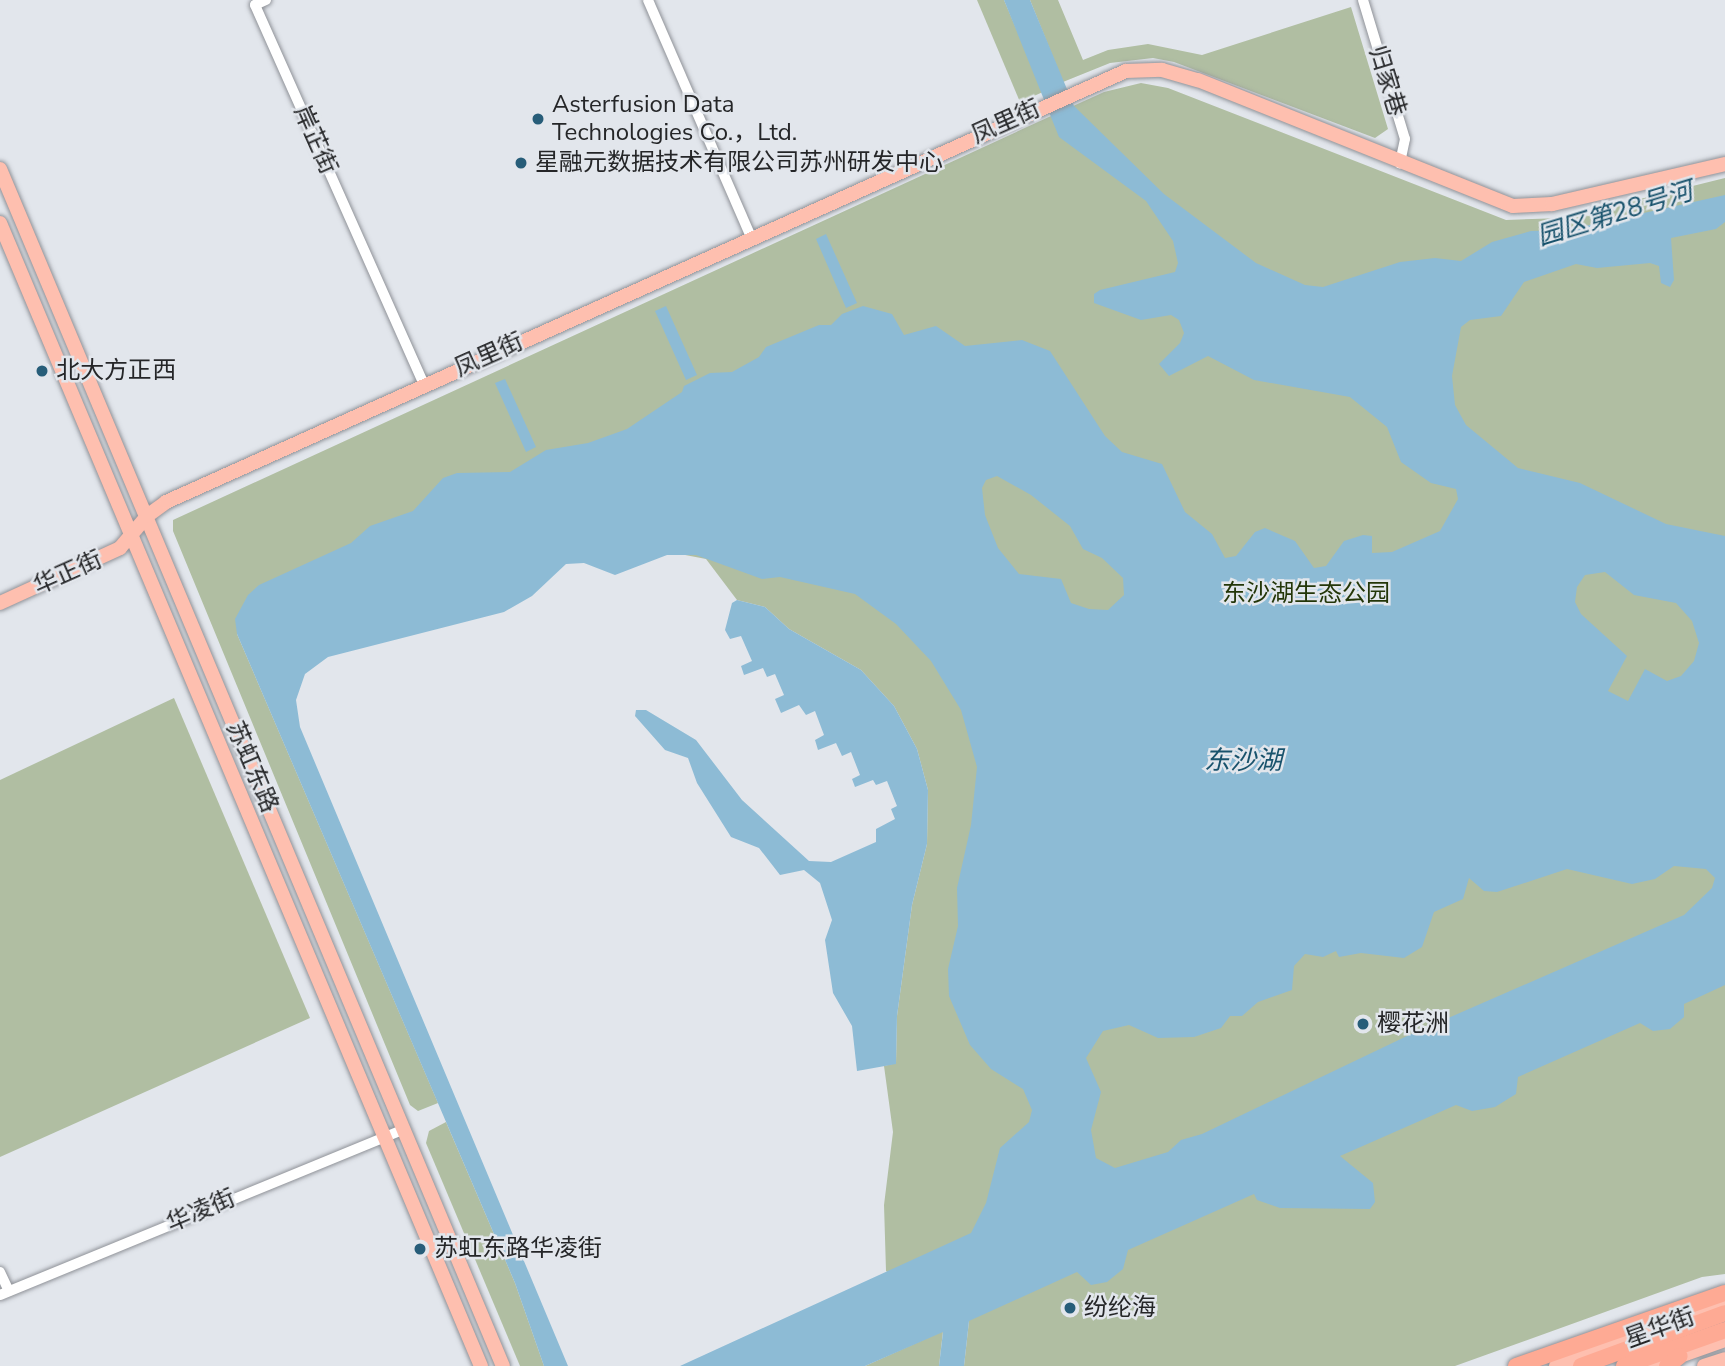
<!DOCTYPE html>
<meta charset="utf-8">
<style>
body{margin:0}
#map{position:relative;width:1725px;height:1366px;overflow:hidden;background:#e2e6ec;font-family:"Nunito Sans","Noto Sans SC",sans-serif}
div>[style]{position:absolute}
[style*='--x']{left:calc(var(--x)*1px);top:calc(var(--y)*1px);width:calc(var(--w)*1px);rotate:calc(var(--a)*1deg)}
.green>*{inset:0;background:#b0bea2}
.water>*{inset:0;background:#8dbbd5}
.roads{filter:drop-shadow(0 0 2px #8f9298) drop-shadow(0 0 2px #8f9298)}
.tertiary>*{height:10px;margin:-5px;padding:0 5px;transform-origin:5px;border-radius:5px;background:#fff}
.primary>*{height:14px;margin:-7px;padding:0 7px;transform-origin:7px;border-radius:7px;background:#febfaf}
.trunk>*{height:16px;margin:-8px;padding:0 8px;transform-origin:8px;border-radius:8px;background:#feaa94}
.dots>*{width:19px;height:19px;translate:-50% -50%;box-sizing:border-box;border:4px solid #e2e6ec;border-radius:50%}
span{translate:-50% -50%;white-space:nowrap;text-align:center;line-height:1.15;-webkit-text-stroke:5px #e2e6ec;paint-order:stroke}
.street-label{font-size:24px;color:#252628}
.poi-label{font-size:24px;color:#252628}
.left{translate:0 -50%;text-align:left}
.park-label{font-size:24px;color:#233608}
.water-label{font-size:26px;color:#18526c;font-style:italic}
</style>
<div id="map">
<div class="green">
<i style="clip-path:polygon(977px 0,1004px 0,1043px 92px,1020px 102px)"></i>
<i style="clip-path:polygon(1030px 0,1058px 0,1083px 60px,1108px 50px,1148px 44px,1202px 55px,1351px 7px,1388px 129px,1375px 138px,1174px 62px,1153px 58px,1110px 63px,1063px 82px)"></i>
<i style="clip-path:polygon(1141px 83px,1168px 88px,1506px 220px,1563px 218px,1725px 178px,1725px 1274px,1702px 1277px,1455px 1366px,964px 1366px,969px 1321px,886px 1271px,884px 1205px,893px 1132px,884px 1066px,896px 1063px,897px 1016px,912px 905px,927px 844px,928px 790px,917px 749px,894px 706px,861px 670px,789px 629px,765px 607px,737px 600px,706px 559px,680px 554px,660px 510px,237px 634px,438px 1103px,418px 1111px,410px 1105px,173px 531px,173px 520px,1051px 116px,1104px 92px)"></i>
<i style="clip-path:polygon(174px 698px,310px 1018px,0 1157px,0 780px)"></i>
<i style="clip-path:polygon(446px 1122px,515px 1283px,544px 1366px,520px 1366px,426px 1143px,429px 1131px)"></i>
<i style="clip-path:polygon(943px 1331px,939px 1366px,865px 1366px)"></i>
</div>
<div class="water">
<i style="clip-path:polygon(evenodd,1004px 0,1030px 0,1074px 106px,1164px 194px,1256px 263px,1305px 285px,1323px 287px,1400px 262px,1435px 258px,1461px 261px,1492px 242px,1531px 231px,1567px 230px,1725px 195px,1725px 222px,1716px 229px,1671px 238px,1674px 280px,1670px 287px,1661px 283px,1659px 266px,1650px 263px,1597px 268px,1576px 264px,1524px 282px,1501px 316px,1470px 320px,1461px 327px,1452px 376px,1455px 405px,1466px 425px,1518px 468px,1580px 483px,1666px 524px,1725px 536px,1725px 985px,1684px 1004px,1684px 1017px,1670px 1029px,1653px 1031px,1640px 1023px,1518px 1077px,1516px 1094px,1495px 1107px,1472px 1111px,1456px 1105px,1340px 1156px,1373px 1183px,1375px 1202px,1370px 1209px,1280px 1208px,1257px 1200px,1254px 1194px,1128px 1250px,1123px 1269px,1107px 1282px,1091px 1285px,1077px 1272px,969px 1321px,964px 1366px,939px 1366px,943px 1332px,865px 1366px,680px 1366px,971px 1233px,986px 1203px,1000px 1148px,1029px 1122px,1032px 1110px,1023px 1089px,991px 1069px,970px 1045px,949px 996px,948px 969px,958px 926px,957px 888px,971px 825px,977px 767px,961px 710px,931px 661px,896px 624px,855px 594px,780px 577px,762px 579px,696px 555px,667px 555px,615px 575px,584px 563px,566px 564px,532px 596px,504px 612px,328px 657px,305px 674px,296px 700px,300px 727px,568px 1366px,544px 1366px,515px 1283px,237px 634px,235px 619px,248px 595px,259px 585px,351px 543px,370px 526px,413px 511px,443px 478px,457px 473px,510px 472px,546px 450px,588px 443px,627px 429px,682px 392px,684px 386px,710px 373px,732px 372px,759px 357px,766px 347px,819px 325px,831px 325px,842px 314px,863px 306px,892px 314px,904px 335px,936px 326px,965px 346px,1022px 340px,1050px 351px,1105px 436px,1122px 452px,1162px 464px,1185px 512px,1212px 534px,1225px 558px,1236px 556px,1255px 532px,1265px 528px,1295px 541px,1314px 568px,1326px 566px,1344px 541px,1363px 535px,1372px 536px,1372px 553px,1392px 552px,1440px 531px,1458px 499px,1456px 489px,1431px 483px,1401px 462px,1387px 427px,1350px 397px,1254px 380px,1208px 356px,1169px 376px,1159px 364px,1180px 343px,1184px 333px,1179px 320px,1171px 315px,1141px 320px,1094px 303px,1094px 294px,1100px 290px,1175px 272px,1178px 263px,1173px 241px,1146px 201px,1059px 137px,1004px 0,997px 476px,1031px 495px,1070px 526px,1083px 549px,1102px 558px,1123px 578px,1124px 595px,1108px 610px,1089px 609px,1071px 603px,1061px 579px,1019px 574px,998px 548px,985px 515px,982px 488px,986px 480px,997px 476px,1004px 0,1605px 572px,1634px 595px,1676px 603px,1692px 621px,1699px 643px,1694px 661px,1681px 676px,1667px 681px,1645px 669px,1628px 701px,1608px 691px,1627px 656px,1581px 614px,1575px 602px,1577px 587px,1585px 575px,1605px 572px,1004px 0,1674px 866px,1706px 869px,1715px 878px,1712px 888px,1684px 915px,1407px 1036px,1202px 1134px,1181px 1140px,1168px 1152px,1115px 1168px,1096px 1158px,1091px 1130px,1101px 1092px,1086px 1058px,1103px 1031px,1129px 1025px,1158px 1038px,1194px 1037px,1221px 1028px,1230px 1016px,1242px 1016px,1258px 1002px,1292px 990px,1294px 966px,1305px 954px,1323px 957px,1336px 951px,1339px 957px,1361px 953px,1404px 958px,1422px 947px,1434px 912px,1463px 899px,1469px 878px,1484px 891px,1497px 892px,1567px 869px,1632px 884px,1655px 879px,1674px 866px)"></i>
<i style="clip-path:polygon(826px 234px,857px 303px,846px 308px,816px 239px)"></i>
<i style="clip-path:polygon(666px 306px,697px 375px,686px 380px,655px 311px)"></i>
<i style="clip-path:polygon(505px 379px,536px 447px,526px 452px,495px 383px)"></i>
<i style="clip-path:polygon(737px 600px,765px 607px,789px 629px,861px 670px,894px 706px,917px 749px,928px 790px,927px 844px,912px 905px,897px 1016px,896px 1064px,857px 1071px,852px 1026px,833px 993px,825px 940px,832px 920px,820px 883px,804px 870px,780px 875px,759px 848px,731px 837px,697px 783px,688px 758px,665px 750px,635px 716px,636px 710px,646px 710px,696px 740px,742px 800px,809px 861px,831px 862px,876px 842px,876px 829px,895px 819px,891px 809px,897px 806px,887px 781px,876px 785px,873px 780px,855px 787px,852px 779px,860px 775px,851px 752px,842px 756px,836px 743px,818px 750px,815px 740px,824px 735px,815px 711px,806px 715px,799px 705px,781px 713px,775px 699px,784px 695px,775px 674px,767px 677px,763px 668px,744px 675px,741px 666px,752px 661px,741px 636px,730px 639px,725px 630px,732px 603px)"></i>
</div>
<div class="roads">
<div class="tertiary">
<i style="--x:266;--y:0;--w:12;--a:156"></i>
<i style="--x:255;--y:5;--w:415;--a:66"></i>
<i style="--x:648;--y:0;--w:261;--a:66.5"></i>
<i style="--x:1363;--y:0;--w:145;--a:73.2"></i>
<i style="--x:1405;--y:139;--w:25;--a:102"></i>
<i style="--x:0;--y:1272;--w:21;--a:65"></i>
<i style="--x:0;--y:1295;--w:435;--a:-22.3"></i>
</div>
<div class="primary">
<i style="--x:0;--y:169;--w:1298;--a:67.21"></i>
<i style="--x:0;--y:223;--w:1240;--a:67.18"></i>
<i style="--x:0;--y:603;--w:132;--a:-24.6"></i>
<i style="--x:120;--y:548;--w:42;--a:-49.8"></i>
<i style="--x:147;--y:516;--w:24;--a:-36"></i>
<i style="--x:166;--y:502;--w:1052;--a:-24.18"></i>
<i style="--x:1126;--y:71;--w:36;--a:-2"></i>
<i style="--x:1162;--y:70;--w:37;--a:16"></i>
<i style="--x:1198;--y:80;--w:339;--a:21.8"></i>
<i style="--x:1513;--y:206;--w:39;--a:-3"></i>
<i style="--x:1552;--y:204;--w:178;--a:-13"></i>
<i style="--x:1556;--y:1366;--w:180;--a:-20.1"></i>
<i style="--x:1652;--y:1366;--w:77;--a:-19.6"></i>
<i style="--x:1704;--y:1366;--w:22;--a:-18"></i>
</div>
<div class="trunk">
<i style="--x:1516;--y:1366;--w:221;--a:-19.3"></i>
<i style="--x:1581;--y:1366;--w:153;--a:-20.2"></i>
<i style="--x:1624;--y:1366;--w:107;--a:-19.6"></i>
<i style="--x:1667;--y:1366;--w:16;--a:-38"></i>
</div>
</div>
<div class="dots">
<i style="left:538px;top:119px;background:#275d79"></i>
<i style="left:521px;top:163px;background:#275d79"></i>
<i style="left:42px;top:371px;background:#275d79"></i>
<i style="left:1363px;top:1024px;background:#275d79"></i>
<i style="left:420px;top:1249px;background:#275d79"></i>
<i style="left:1070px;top:1308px;background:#275d79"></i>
</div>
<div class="street-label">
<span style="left:1387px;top:81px;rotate:73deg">归家巷</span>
<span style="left:1006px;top:122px;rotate:-24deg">凤里街</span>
<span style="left:315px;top:140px;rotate:66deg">岸芷街</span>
<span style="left:489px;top:355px;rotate:-24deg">凤里街</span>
<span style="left:68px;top:573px;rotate:-24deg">华正街</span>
<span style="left:252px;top:767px;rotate:67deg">苏虹东路</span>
<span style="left:201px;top:1211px;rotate:-23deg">华凌街</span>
<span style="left:1660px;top:1328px;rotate:-20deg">星华街</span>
</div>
<div class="poi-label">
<span class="left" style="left:552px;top:119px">Asterfusion Data<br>Technologies Co.，Ltd.</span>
<span class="left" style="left:535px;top:163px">星融元数据技术有限公司苏州研发中心</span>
<span class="left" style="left:56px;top:371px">北大方正西</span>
<span class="left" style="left:1377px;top:1024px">樱花洲</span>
<span class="left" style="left:434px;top:1249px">苏虹东路华凌街</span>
<span class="left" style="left:1084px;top:1308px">纷纶海</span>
</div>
<div class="park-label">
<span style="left:1306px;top:594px">东沙湖生态公园</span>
</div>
<div class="water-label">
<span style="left:1615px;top:214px;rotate:-17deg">园区第28号河</span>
<span style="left:1243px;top:761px">东沙湖</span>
</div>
</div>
